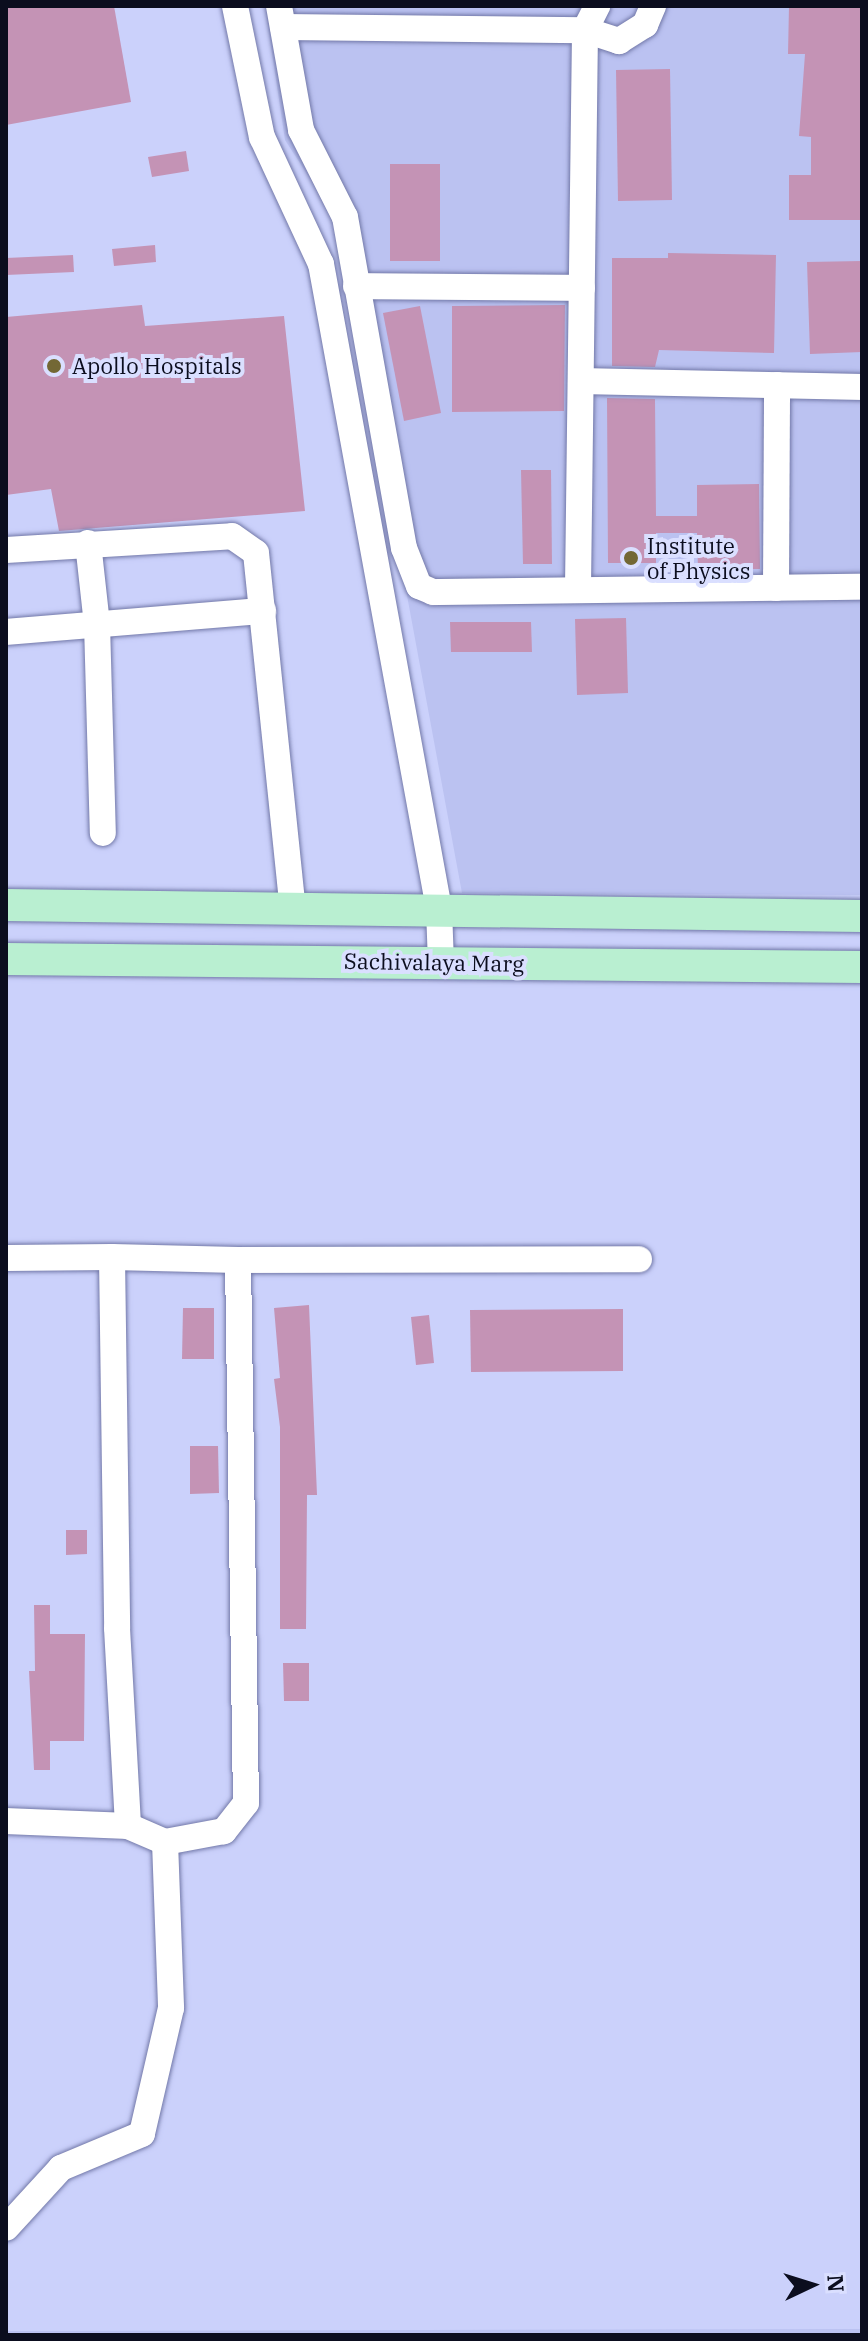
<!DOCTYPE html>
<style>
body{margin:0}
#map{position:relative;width:868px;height:2341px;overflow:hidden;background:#cbd1fb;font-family:"IBM Plex Serif",serif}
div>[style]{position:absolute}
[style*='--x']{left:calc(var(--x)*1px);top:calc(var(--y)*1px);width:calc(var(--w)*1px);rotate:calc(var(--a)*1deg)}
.built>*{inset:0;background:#bbc2f1}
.building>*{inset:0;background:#c493b5}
.roads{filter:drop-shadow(0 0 2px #7278a8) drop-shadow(0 0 2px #7278a8)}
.minor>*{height:26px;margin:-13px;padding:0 13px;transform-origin:13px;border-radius:13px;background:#fff}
.major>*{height:32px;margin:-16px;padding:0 16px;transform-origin:16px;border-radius:16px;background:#b9efd1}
.dots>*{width:22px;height:22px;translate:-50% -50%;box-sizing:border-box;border:4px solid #dadfff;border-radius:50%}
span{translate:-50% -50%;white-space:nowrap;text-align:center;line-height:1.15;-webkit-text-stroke:8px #dadfff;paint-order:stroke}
.poi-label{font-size:22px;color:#0b0d1e}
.left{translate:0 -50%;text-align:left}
.street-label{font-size:22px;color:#0b0d1e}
.frame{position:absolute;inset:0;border:8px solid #0b0d1e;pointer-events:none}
.north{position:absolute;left:772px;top:2245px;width:80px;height:80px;-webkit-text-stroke:6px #dadfff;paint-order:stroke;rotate:86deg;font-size:22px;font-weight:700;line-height:32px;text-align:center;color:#0b0d1e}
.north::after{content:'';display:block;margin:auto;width:28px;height:36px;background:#0b0d1e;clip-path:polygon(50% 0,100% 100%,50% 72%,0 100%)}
</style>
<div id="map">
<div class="built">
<i style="clip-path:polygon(265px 6px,862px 6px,862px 895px,462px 893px,338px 222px,285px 140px)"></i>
<i style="clip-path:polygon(862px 2329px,862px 2335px,6px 2335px,6px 2331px)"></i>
</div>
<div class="building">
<i style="clip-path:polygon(6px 6px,114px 6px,131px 102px,6px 125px)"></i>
<i style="clip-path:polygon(789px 6px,862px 6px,862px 220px,789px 220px,789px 175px,811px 175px,811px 137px,799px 136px,805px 54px,788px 54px)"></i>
<i style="clip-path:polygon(670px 69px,672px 200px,618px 201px,616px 70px)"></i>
<i style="clip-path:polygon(186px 151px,189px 171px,152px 177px,148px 157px)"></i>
<i style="clip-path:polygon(390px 164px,440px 164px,440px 261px,390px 261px)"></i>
<i style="clip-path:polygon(155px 245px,156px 262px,114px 266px,112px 249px)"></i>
<i style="clip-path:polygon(668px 253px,776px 255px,774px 353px,659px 350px,655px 367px,612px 366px,612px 258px,668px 258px)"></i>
<i style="clip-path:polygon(73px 255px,74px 272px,6px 275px,6px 258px)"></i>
<i style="clip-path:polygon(862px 261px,862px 352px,810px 354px,807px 262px)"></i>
<i style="clip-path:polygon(142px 305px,145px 326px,284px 316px,305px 511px,59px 531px,51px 489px,6px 495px,6px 317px)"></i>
<i style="clip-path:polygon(565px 305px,564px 411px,452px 412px,452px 306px)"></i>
<i style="clip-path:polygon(420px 306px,441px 413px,404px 421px,383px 313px)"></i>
<i style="clip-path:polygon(607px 398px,655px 399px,656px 516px,697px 516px,697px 485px,759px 484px,760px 569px,698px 570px,697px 533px,656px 533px,656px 563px,608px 563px)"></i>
<i style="clip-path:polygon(521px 470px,551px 470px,552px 564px,523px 564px)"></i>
<i style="clip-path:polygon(626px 618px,628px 693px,577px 695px,575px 619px)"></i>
<i style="clip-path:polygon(450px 622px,531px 622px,532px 652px,451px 652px)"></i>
<i style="clip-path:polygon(309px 1305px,317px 1495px,307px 1495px,306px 1629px,280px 1629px,280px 1427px,274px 1379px,280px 1378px,274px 1308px)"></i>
<i style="clip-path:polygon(183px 1308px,214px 1308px,214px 1359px,182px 1359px)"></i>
<i style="clip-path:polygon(623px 1309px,623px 1371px,471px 1372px,470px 1310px)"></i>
<i style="clip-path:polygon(429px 1315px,434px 1363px,416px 1365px,411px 1317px)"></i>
<i style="clip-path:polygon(190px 1446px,218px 1446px,219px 1493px,190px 1494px)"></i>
<i style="clip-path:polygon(66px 1530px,87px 1530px,87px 1554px,66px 1555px)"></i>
<i style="clip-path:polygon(34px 1605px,50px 1605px,50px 1634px,85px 1634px,84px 1741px,50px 1741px,50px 1770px,34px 1770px,29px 1671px,35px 1671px)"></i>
<i style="clip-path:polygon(283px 1663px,309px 1663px,309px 1701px,284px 1701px)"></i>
</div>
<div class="roads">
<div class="minor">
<i style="--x:235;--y:6;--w:134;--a:78.4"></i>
<i style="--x:262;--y:137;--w:140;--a:65.1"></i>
<i style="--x:321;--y:264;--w:656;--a:79.63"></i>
<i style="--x:439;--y:909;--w:54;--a:87.9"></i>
<i style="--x:279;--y:6;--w:126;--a:79.9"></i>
<i style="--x:301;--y:130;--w:97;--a:63.2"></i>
<i style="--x:345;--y:217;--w:336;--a:79.9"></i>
<i style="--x:404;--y:548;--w:41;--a:68.5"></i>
<i style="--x:419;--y:586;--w:15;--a:23"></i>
<i style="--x:433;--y:592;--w:429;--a:-0.7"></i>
<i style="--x:283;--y:27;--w:302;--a:0.6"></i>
<i style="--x:585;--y:30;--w:36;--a:18"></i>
<i style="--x:619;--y:41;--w:31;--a:-32"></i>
<i style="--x:645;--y:25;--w:21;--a:-67"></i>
<i style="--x:356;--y:286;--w:226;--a:0.5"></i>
<i style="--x:581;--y:381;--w:281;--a:1.2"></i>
<i style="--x:88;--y:543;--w:81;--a:83.7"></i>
<i style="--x:97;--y:624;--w:209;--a:88.4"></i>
<i style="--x:6;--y:550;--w:226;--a:-3.5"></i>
<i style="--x:232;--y:536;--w:29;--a:35"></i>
<i style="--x:256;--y:553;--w:359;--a:84.1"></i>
<i style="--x:578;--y:588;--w:558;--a:-89.28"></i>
<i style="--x:585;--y:30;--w:27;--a:-63"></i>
<i style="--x:776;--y:588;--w:203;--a:-89.7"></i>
<i style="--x:6;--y:632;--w:258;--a:-4.7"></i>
<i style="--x:112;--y:1257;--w:126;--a:1.4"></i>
<i style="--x:238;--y:1260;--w:543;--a:89.16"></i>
<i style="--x:246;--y:1803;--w:36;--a:128"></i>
<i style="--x:224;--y:1831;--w:60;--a:169.4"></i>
<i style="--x:6;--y:1258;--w:106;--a:-0.5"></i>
<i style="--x:112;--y:1257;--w:371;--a:89.2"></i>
<i style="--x:117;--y:1628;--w:198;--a:86.8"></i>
<i style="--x:128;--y:1826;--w:40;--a:23.4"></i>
<i style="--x:165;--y:1842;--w:166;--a:87.9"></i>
<i style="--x:171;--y:2008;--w:129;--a:103"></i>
<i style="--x:142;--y:2134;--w:88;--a:157.2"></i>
<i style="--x:61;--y:2168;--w:81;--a:132.5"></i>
<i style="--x:238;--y:1260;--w:401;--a:-0.1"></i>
<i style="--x:6;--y:1821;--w:122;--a:2.3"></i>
</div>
<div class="major">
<i style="--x:6;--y:905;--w:856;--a:0.74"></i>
<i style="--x:6;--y:959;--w:856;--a:0.54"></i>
</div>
</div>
<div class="dots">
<i style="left:54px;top:366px;background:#736835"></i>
<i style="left:631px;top:558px;background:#736835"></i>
</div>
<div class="poi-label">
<span class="left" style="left:72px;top:366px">Apollo Hospitals</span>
<span class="left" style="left:647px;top:558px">Institute<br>of Physics</span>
</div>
<div class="street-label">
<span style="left:434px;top:962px;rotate:1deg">Sachivalaya Marg</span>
</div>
<div class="frame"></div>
<div class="north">N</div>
</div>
